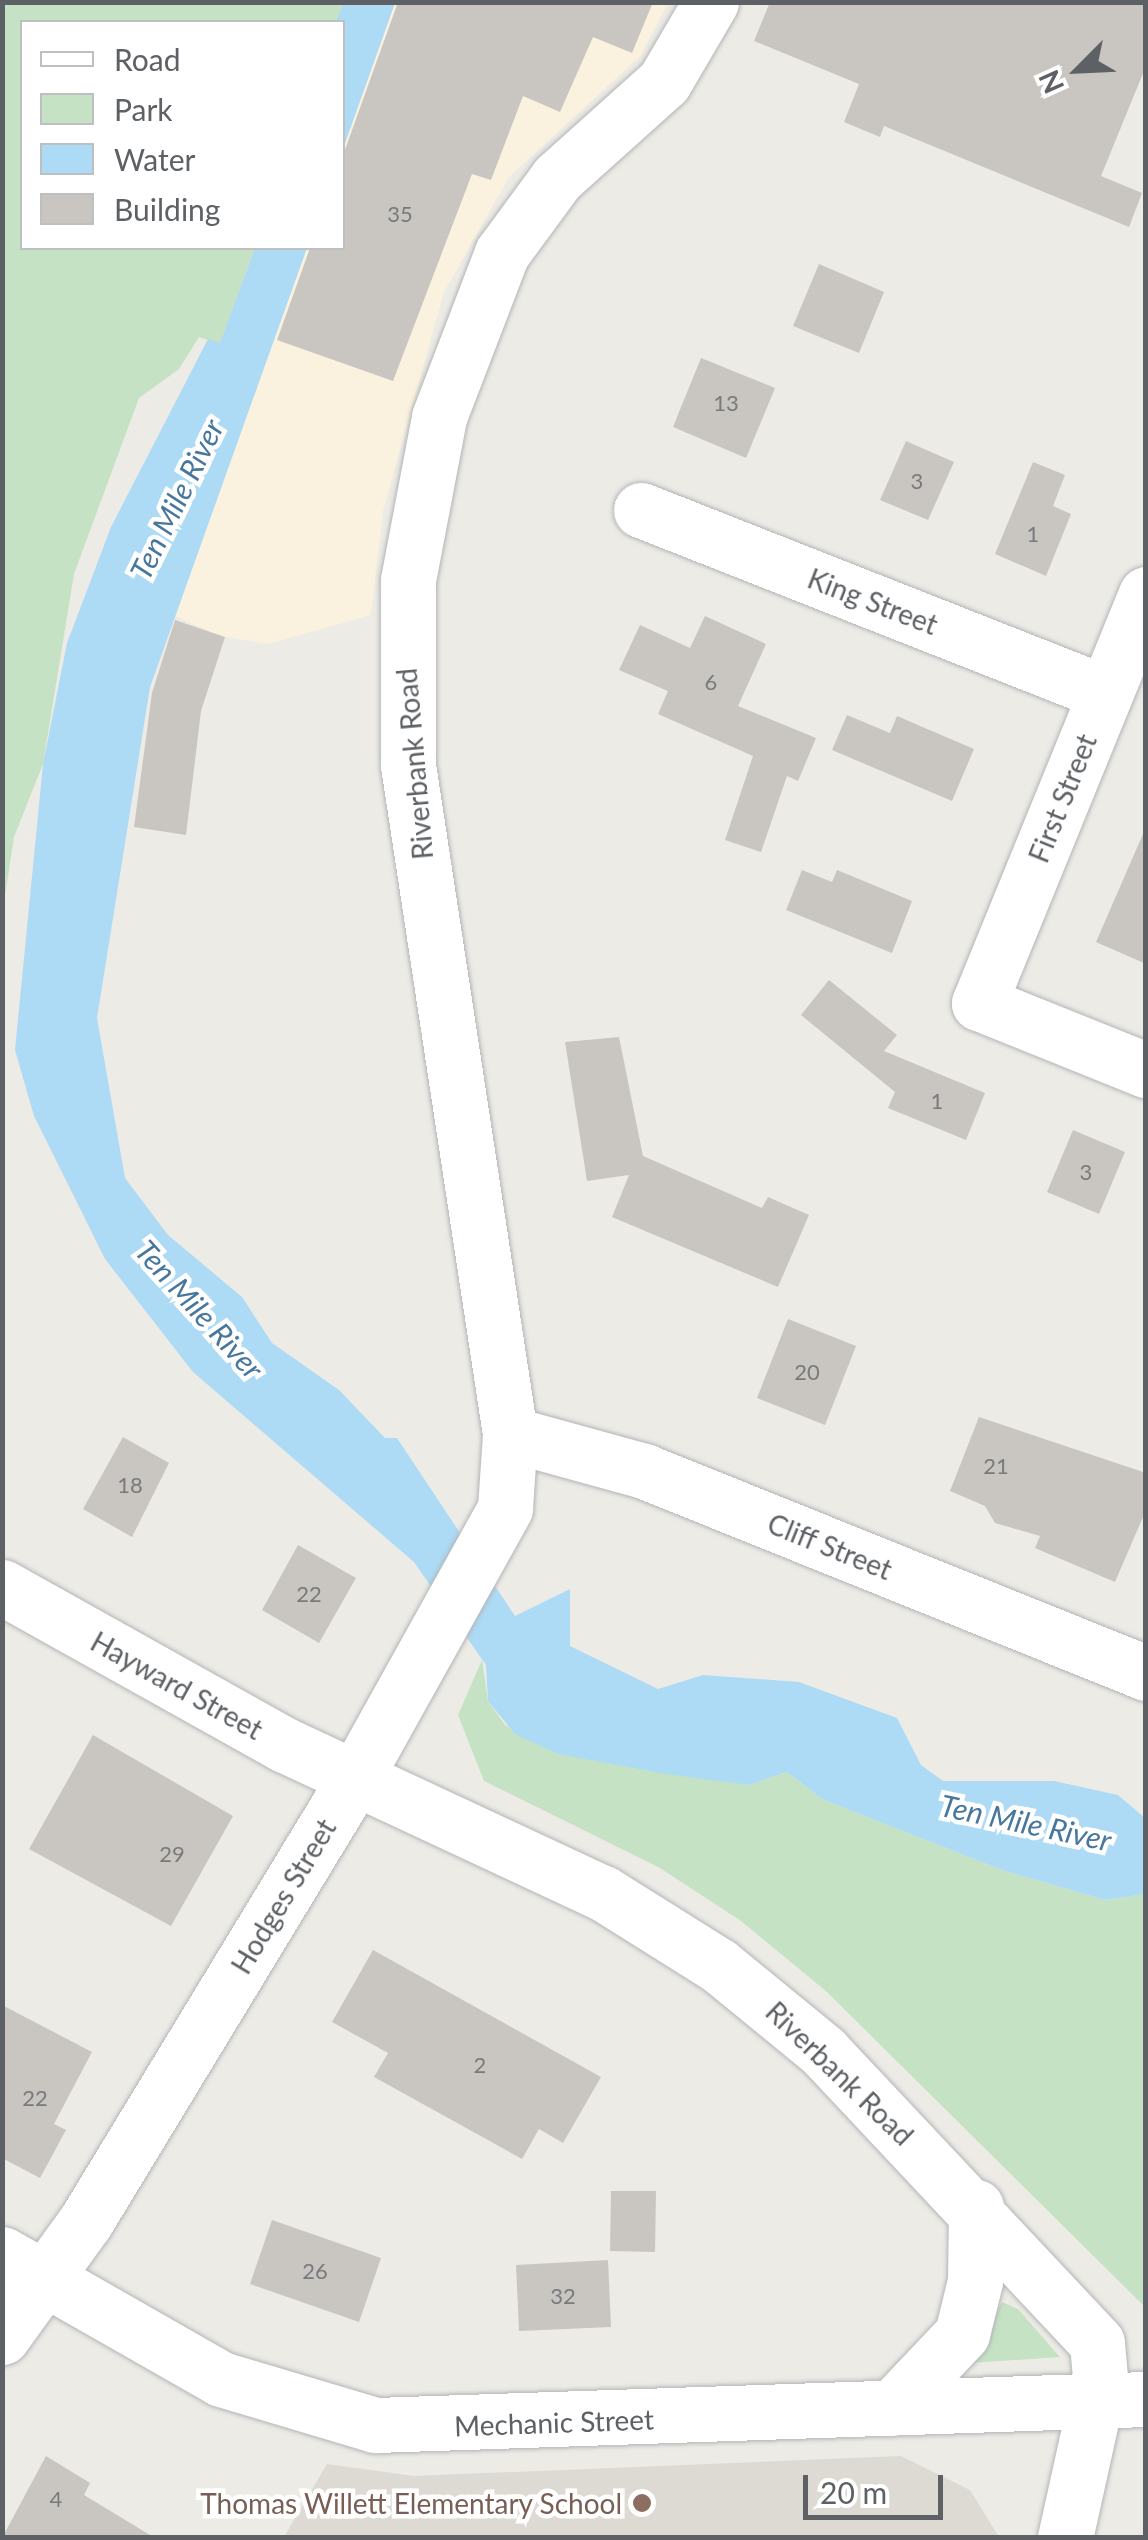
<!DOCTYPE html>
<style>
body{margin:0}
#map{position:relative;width:1148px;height:2540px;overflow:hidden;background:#edebe5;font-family:Lato,sans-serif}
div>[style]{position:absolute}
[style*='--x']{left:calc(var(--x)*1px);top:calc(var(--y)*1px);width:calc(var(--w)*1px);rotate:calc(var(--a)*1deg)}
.commercial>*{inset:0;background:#faf2de}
.education>*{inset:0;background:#dddad3}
.green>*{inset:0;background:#c6e2c4}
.water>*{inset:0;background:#addaf5}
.building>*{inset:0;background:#c9c6c2}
.roads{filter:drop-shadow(0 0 2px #b2b5b8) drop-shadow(0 0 2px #b2b5b8)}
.minor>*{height:55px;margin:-27.5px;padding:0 27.5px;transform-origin:27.5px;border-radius:27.5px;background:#fff}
.dots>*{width:28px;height:28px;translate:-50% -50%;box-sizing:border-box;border:5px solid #fff;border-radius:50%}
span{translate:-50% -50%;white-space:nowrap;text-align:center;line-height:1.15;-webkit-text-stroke:9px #fff;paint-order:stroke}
.number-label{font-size:22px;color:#787a7c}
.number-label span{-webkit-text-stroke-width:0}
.street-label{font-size:28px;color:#5d6064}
.education-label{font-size:28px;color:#785e54}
.right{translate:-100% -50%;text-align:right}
.water-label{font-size:30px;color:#48779d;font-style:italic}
.frame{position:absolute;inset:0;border:5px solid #5d6064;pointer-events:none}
.legend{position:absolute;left:20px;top:20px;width:325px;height:230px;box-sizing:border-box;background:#fff;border:2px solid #bebfc1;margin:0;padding:12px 18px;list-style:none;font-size:30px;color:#5d6064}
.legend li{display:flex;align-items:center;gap:20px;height:50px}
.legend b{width:50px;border:2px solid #bebfc1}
.north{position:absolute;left:1028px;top:20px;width:100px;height:100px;-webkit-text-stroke:8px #fff;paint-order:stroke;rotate:246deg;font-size:28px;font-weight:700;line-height:40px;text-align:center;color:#5d6064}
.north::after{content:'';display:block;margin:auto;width:35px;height:45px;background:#5d6064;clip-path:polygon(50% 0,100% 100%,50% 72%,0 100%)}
.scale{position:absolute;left:803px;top:2475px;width:140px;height:45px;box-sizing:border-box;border:5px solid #5d6064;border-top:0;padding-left:12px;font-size:30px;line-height:35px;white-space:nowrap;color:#5d6064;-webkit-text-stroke:8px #fff;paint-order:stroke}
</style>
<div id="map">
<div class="commercial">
<i style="clip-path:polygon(395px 3px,668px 3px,640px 56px,509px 177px,444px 292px,383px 511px,371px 615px,268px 644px,220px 636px,173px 615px,307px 248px,342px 248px,343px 149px)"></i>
</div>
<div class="education">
<i style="clip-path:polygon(901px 2456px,970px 2490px,999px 2537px,284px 2537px,327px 2464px,414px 2476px)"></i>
</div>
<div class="green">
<i style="clip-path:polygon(3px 3px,344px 3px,336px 22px,22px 22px,22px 248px,255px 248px,220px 344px,199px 337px,179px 369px,139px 398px,74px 574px,43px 764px,14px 837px,3px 909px)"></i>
<i style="clip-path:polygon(482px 1660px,488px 1701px,505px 1725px,558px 1754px,749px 1785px,787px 1772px,822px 1799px,1002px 1870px,1105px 1900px,1145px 1894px,1145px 2307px,827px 1992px,741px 1921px,660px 1868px,484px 1781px,458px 1715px)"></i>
<i style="clip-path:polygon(1002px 2302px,1018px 2309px,1060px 2357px,970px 2363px)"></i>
</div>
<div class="water">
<i style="clip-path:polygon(344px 2px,395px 3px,343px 149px,336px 22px)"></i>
<i style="clip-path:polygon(255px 248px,307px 248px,150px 687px,97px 1018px,125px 1178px,168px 1235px,242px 1297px,272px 1343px,339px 1390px,385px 1438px,397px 1438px,515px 1616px,570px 1589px,570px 1646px,658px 1689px,703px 1675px,799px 1682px,897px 1718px,921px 1765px,943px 1781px,1054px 1781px,1118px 1795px,1145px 1818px,1145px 1894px,1105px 1900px,1002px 1870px,822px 1799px,787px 1772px,749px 1785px,666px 1774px,558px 1754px,515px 1734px,488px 1701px,486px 1665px,414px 1562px,193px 1372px,105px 1259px,34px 1116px,15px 1050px,43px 764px,67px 643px,111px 527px,208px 339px,220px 343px)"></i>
</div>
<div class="building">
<i style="clip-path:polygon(398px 2px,653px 2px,632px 53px,593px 37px,560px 112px,523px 96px,491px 180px,472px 174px,393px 381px,277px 340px,310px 248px,342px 248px,342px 158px)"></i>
<i style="clip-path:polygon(770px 2px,1146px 2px,1146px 66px,1101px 176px,1142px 193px,1129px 227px,884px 126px,880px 137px,844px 122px,859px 84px,754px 41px)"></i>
<i style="clip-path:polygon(819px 264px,884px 292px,859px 353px,793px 326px)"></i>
<i style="clip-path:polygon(701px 358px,775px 388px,746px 458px,673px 427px)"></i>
<i style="clip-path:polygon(906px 441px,954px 462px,928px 520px,880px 500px)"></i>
<i style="clip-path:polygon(1033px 462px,1065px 475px,1053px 506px,1071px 514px,1046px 576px,995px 554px)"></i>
<i style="clip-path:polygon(705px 616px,766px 644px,738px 706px,816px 738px,798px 781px,787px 776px,761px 852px,725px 840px,753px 756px,658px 714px,668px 691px,619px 670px,640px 625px,690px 648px)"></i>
<i style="clip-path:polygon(175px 620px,225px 637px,201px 711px,186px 835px,134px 827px,152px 693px)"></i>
<i style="clip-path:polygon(847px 715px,890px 733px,897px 716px,974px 749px,952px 801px,832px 750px)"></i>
<i style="clip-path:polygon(1146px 827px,1146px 964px,1096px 942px)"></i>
<i style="clip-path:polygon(802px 870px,832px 882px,837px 870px,912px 901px,892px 953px,786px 910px)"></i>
<i style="clip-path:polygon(829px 980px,897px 1035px,884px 1051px,985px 1093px,966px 1140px,888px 1108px,895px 1092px,801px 1015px)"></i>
<i style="clip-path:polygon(619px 1037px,643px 1156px,762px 1208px,768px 1197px,809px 1215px,778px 1287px,612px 1217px,629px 1175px,587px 1181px,565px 1042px)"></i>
<i style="clip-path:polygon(1073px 1130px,1125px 1152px,1099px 1214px,1047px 1192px)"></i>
<i style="clip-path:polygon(788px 1319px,856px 1346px,825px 1425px,757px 1398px)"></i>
<i style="clip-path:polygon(979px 1417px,1146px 1473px,1146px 1510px,1115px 1582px,1035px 1548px,1040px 1536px,995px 1523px,985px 1506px,950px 1491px)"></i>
<i style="clip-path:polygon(123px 1437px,169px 1463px,132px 1537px,83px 1509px)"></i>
<i style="clip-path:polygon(298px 1545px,356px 1578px,319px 1643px,262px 1610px)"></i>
<i style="clip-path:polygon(93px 1735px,233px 1816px,171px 1926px,29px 1849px)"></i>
<i style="clip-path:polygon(373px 1950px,601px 2077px,563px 2143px,539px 2129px,522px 2159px,374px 2077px,388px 2053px,332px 2022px)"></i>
<i style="clip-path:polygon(2px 2005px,92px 2052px,54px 2124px,66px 2130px,40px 2178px,2px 2158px)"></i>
<i style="clip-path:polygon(611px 2191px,656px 2191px,655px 2252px,610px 2251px)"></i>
<i style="clip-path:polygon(272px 2220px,381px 2258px,359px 2322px,250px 2284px)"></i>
<i style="clip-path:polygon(608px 2260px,611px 2327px,519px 2331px,516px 2265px)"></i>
<i style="clip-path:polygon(46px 2456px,90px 2483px,84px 2495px,155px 2538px,2px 2538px)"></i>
</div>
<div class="roads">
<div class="minor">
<i style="--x:641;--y:510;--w:499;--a:21.5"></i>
<i style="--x:1146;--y:594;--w:442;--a:112.2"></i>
<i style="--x:979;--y:1003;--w:180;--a:21.9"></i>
<i style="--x:510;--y:1434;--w:139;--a:15.4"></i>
<i style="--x:644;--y:1471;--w:541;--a:21.92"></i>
<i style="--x:2;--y:1587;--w:324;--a:29.2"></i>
<i style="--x:285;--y:1745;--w:351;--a:25"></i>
<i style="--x:603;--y:1893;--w:136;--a:32.1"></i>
<i style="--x:718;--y:1965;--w:136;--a:39.3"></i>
<i style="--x:823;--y:2051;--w:400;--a:46.8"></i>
<i style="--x:1097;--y:2343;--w:37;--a:85"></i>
<i style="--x:1100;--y:2380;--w:162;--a:102.5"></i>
<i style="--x:2;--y:2254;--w:252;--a:29.7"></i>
<i style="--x:221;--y:2379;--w:161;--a:16.6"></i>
<i style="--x:375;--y:2425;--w:771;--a:-1.93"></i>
<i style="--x:2;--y:2337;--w:143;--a:-54.1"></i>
<i style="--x:86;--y:2221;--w:518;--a:-58.73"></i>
<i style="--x:355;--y:1778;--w:309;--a:-60.9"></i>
<i style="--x:505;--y:1508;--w:74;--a:-86.1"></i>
<i style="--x:510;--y:1434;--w:677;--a:-98.67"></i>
<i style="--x:408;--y:765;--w:185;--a:-90"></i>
<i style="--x:408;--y:580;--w:166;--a:-79.2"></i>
<i style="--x:439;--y:417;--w:176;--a:-69"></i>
<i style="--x:502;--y:253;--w:93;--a:-53.7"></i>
<i style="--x:557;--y:178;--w:144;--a:-41.9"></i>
<i style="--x:664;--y:82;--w:93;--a:-59.6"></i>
<i style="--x:892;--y:2408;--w:102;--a:-46.6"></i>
<i style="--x:962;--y:2334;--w:55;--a:-76.2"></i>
<i style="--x:975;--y:2281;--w:74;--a:-89.2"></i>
</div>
</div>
<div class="dots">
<i style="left:642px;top:2503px;background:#8d6e63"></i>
</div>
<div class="number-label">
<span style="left:400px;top:214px">35</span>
<span style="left:726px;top:403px">13</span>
<span style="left:917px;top:481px">3</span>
<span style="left:1033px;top:534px">1</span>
<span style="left:711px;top:682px">6</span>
<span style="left:937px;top:1101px">1</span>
<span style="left:1086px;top:1172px">3</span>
<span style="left:807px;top:1372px">20</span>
<span style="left:996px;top:1466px">21</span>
<span style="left:130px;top:1485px">18</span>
<span style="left:309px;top:1594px">22</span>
<span style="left:172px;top:1854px">29</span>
<span style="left:480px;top:2065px">2</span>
<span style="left:35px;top:2098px">22</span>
<span style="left:315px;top:2271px">26</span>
<span style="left:563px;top:2296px">32</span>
<span style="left:56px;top:2499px">4</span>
</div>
<div class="street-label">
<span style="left:873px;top:601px;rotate:21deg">King Street</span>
<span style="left:414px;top:764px;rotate:-95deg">Riverbank Road</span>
<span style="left:1062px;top:798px;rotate:-68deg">First Street</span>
<span style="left:830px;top:1546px;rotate:22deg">Cliff Street</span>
<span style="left:177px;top:1685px;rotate:29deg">Hayward Street</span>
<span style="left:283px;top:1896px;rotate:-59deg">Hodges Street</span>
<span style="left:840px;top:2073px;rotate:44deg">Riverbank Road</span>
<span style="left:554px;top:2422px;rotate:-2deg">Mechanic Street</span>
</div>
<div class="education-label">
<span class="right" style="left:622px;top:2503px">Thomas Willett Elementary School</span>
</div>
<div class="water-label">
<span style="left:176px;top:499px;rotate:-64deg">Ten Mile River</span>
<span style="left:200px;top:1309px;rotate:48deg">Ten Mile River</span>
<span style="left:1026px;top:1822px;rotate:12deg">Ten Mile River</span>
</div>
<div class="frame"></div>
<ul class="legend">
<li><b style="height:12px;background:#fff"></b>Road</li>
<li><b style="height:28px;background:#c6e2c4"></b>Park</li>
<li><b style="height:28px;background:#addaf5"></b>Water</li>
<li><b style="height:28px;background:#c9c6c2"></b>Building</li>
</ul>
<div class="north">N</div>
<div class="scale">20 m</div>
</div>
